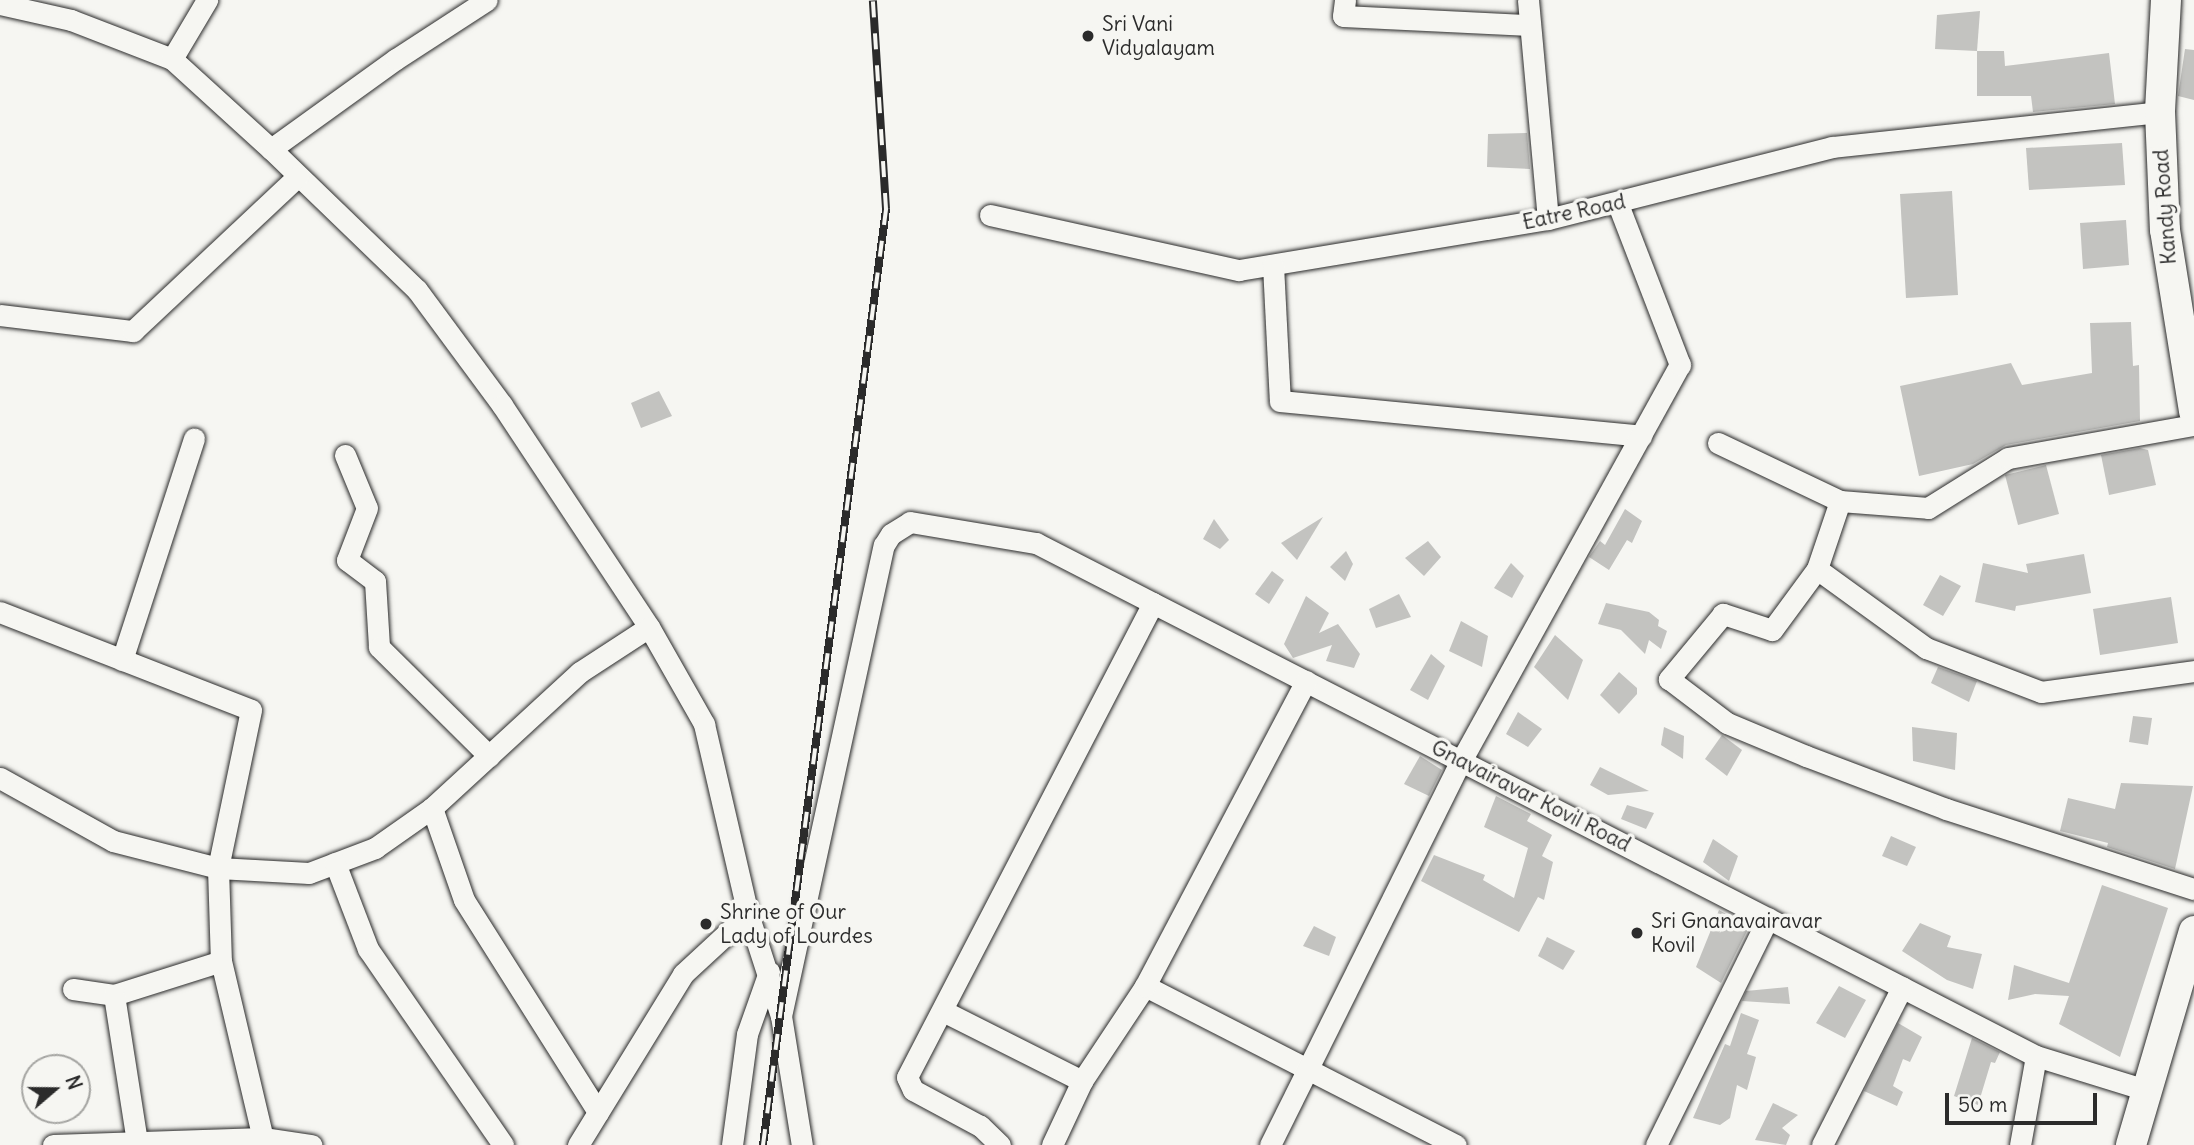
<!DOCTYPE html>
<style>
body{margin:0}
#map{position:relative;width:2194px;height:1145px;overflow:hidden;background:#f6f6f2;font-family:Delius,sans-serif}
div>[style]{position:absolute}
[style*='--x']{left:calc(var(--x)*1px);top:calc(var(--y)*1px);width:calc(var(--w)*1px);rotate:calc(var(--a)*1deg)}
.building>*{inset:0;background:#c3c3c0}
.roads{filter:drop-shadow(0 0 2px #2b2b2b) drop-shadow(0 0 2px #2b2b2b)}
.minor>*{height:21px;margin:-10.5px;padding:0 10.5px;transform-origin:10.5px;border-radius:10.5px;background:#f6f6f2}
.highway>*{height:30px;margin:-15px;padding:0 15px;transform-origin:15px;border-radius:15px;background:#f6f6f2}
.rail>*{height:8px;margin-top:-4px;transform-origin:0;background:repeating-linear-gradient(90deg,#f6f6f2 0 16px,#2b2b2b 0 32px);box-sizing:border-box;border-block:2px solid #2b2b2b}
.dots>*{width:19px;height:19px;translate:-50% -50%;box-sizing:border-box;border:4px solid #f6f6f2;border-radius:50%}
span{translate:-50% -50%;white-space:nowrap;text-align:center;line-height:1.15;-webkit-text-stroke:7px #f6f6f2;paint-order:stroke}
.poi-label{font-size:21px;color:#2b2b2b}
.left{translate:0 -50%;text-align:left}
.street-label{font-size:21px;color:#2b2b2b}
.north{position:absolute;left:21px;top:1054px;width:70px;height:70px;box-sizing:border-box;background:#f6f6f2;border:2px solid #a5a5a2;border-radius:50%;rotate:70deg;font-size:19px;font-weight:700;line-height:28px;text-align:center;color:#2b2b2b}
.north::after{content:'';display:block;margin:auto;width:24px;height:32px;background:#2b2b2b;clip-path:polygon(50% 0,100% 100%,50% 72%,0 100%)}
.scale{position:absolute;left:1945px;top:1093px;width:152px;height:32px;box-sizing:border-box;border:4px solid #2b2b2b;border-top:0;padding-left:9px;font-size:21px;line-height:24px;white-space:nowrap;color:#2b2b2b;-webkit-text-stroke:5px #f6f6f2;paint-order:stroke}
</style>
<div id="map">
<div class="building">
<i style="clip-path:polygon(1980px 11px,1977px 51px,1935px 49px,1937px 15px)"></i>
<i style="clip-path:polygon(2185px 49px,2194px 50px,2194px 100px,2178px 96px)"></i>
<i style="clip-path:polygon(1977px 51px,2004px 51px,2005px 66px,2109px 53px,2115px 104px,2033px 112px,2031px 96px,1977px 96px)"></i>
<i style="clip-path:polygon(1527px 133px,1530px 169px,1487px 167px,1488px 134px)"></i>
<i style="clip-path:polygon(2122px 143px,2125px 185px,2029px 190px,2026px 148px)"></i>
<i style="clip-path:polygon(1952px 191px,1958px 295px,1906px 298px,1900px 194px)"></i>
<i style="clip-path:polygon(2126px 220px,2129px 265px,2083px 269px,2080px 223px)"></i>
<i style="clip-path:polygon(2131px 322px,2133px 366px,2139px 365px,2140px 421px,2006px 445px,1973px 464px,1919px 476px,1900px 386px,2011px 363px,2022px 385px,2092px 373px,2090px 323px)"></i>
<i style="clip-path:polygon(659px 391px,672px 416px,641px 428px,631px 403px)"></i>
<i style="clip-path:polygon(2140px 448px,2148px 450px,2156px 485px,2109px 495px,2101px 455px)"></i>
<i style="clip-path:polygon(2046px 465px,2059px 514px,2018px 525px,2005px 475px)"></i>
<i style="clip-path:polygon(1625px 509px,1642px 521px,1632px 543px,1627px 540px,1609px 570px,1589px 557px,1600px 541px,1605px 545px)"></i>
<i style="clip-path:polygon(1323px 517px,1297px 560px,1281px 543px)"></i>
<i style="clip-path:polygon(1214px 519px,1229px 540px,1220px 549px,1203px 539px)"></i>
<i style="clip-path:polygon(1428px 541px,1441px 557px,1424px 576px,1405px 558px)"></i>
<i style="clip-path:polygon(1346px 551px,1353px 564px,1345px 581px,1330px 567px)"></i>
<i style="clip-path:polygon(2084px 554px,2091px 593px,2016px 606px,2015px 611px,1975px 602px,1983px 563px,2028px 573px,2026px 564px)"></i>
<i style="clip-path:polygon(1511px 563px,1524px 576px,1512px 598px,1494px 588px)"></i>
<i style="clip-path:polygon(1272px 571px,1284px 580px,1269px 604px,1255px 594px)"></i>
<i style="clip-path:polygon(1940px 575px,1961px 586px,1943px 616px,1923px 605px)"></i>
<i style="clip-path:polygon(1399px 594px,1411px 617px,1376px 628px,1369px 609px)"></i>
<i style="clip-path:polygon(1306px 596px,1329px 613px,1319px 633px,1338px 624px,1360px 654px,1354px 668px,1326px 661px,1332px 645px,1293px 658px,1284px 644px)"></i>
<i style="clip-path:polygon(2171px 597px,2178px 643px,2100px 655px,2093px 609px)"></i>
<i style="clip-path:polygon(1606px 603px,1649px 612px,1659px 620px,1658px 626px,1667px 631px,1661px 649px,1649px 640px,1645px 654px,1621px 630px,1598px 624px)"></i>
<i style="clip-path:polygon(1461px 621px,1488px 636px,1482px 667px,1449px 651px)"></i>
<i style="clip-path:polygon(1555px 635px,1583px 660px,1568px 700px,1534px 667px)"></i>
<i style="clip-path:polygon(1431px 654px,1445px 666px,1428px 700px,1410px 690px)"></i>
<i style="clip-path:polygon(1938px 667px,1977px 681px,1969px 702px,1931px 683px)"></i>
<i style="clip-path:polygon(1619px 672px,1637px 688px,1637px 694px,1619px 714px,1600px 695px)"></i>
<i style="clip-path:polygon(1518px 712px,1542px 729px,1528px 747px,1506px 734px)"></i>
<i style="clip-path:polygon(2133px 716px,2152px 718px,2148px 745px,2129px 742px)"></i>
<i style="clip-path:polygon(1664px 727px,1684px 736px,1683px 759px,1661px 745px)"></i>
<i style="clip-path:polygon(1912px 727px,1957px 733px,1955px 770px,1913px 761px)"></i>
<i style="clip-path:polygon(1722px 735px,1742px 750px,1727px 776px,1705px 759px)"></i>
<i style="clip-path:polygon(1420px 756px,1442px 770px,1429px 796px,1404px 784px)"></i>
<i style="clip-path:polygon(1600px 767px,1649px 791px,1608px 795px,1590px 785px)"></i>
<i style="clip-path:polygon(2121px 783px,2193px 786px,2175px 869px,2107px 847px,2108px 843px,2060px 831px,2068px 798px,2115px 809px)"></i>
<i style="clip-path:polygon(1496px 796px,1531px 814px,1527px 821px,1552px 835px,1542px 856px,1553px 862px,1544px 900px,1538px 897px,1519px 932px,1421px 881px,1434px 855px,1485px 875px,1483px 880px,1514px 898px,1528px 848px,1484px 827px)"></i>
<i style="clip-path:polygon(1627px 805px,1654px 813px,1646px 829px,1621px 819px)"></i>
<i style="clip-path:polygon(1891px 836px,1916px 847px,1907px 866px,1882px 856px)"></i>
<i style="clip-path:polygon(1713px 839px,1738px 856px,1729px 881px,1703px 862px)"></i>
<i style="clip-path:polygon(2102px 885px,2168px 908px,2120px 1057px,2059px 1024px,2069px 996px,2035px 994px,2008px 1000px,2014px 965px,2069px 983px)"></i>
<i style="clip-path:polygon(1719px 910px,1749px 927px,1721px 983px,1696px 967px)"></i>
<i style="clip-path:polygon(1920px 923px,1951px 936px,1947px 947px,1982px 954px,1973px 989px,1947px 980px,1902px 951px)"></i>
<i style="clip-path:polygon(1314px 926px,1336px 937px,1329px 956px,1303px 946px)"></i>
<i style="clip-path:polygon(1547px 937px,1575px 951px,1563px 970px,1538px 956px)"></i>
<i style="clip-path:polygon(1839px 986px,1866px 1000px,1845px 1038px,1816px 1023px)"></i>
<i style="clip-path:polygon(1788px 987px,1790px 1004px,1742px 1001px,1746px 991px)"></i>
<i style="clip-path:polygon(1741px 1013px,1759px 1020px,1747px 1054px,1756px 1057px,1747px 1090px,1737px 1085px,1730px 1118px,1720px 1125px,1693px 1118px,1725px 1044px,1730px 1046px)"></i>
<i style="clip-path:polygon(1898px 1023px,1922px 1037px,1910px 1062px,1903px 1059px,1893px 1086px,1903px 1092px,1897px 1106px,1864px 1091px)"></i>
<i style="clip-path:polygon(1972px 1038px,2000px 1052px,1995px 1063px,1991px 1062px,1978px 1105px,1954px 1096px)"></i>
<i style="clip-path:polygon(1773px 1103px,1798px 1115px,1782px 1128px,1790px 1135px,1786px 1145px,1755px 1140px)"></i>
</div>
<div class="roads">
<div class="minor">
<i style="--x:1345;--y:0;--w:16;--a:97"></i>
<i style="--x:1343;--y:16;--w:187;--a:2.8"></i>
<i style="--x:1528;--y:0;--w:220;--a:84.8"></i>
<i style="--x:0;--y:4;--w:73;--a:12.7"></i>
<i style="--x:71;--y:20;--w:108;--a:21.1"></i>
<i style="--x:172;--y:59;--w:134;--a:42.3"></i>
<i style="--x:271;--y:149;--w:203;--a:44"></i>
<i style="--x:417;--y:290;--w:143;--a:53.5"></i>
<i style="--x:502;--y:405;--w:266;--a:56.5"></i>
<i style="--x:172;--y:59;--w:69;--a:-59.3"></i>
<i style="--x:271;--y:149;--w:154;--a:-35.8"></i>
<i style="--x:396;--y:59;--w:108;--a:-33"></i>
<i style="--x:990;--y:215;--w:255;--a:12.5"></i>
<i style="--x:1239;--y:270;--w:313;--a:-9.4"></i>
<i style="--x:1548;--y:219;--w:293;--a:-14.2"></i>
<i style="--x:1832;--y:147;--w:330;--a:-6.1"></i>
<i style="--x:1273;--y:265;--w:136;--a:87.1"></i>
<i style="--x:1280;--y:401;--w:363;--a:5.5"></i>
<i style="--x:0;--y:315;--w:134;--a:6.9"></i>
<i style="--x:133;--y:331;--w:226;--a:-43.2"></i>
<i style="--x:1718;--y:443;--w:135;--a:25.4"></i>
<i style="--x:1840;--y:501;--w:88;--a:4.5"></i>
<i style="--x:1928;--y:508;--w:94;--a:-32"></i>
<i style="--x:2008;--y:458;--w:189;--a:-10.1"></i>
<i style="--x:345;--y:455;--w:57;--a:67.5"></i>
<i style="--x:367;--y:508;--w:56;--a:111"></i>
<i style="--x:347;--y:560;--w:35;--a:37"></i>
<i style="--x:375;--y:581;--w:66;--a:86.5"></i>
<i style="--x:379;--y:647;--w:155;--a:44.7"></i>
<i style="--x:1840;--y:501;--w:72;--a:108.7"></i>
<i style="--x:1817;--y:569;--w:135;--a:35.9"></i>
<i style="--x:1926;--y:648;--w:123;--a:20.9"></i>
<i style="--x:2041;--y:692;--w:154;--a:-7.8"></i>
<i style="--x:1817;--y:569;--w:76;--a:126.4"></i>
<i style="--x:1772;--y:630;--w:52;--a:-161.9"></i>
<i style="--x:1723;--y:614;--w:85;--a:129.7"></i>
<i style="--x:1669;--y:679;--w:73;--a:37.2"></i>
<i style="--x:1727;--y:723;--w:86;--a:22.7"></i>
<i style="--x:1806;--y:756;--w:150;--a:20.7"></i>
<i style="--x:1946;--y:809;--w:261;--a:17.9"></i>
<i style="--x:0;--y:612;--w:269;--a:21.3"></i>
<i style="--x:251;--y:710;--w:161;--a:101.8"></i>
<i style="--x:218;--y:868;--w:93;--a:88.2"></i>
<i style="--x:221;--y:961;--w:182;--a:76.7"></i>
<i style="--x:122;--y:660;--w:233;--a:-72"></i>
<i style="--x:0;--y:778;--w:129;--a:29.1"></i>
<i style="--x:113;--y:841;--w:108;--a:14.4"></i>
<i style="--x:218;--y:868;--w:91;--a:3.1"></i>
<i style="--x:309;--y:873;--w:71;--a:-20.7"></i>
<i style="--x:375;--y:848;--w:70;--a:-35.1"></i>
<i style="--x:432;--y:808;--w:201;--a:-42.6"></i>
<i style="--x:580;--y:672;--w:82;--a:-33.1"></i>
<i style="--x:649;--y:627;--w:112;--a:60.4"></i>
<i style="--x:704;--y:724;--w:195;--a:77"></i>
<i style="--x:748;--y:914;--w:107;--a:72.1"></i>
<i style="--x:781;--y:1016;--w:131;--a:80.8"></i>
<i style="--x:432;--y:808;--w:97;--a:70.8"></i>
<i style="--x:464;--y:900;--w:251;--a:57.7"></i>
<i style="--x:335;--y:863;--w:92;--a:69"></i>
<i style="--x:368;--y:949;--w:238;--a:55.4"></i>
<i style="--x:1145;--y:986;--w:349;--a:27.1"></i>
<i style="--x:73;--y:989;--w:41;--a:8.3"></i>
<i style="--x:114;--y:995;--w:112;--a:-17.6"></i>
<i style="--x:114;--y:995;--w:149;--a:81.1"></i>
<i style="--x:943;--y:1011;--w:156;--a:26.7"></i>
<i style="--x:781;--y:1016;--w:482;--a:-77.7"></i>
<i style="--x:884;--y:545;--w:13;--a:-58"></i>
<i style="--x:891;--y:534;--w:22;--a:-32"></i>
<i style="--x:910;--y:522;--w:128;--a:9.5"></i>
<i style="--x:1036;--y:543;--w:1124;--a:27.16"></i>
<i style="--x:2036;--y:1056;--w:115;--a:17.2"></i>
<i style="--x:53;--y:1145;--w:210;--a:-1.9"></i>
<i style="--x:263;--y:1138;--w:49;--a:8.3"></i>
<i style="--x:578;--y:1145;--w:201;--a:-58.4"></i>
<i style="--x:683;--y:974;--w:88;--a:-42.7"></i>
<i style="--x:732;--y:1145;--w:112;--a:-82.3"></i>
<i style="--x:747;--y:1034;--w:66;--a:-70.5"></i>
<i style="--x:1000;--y:1145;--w:28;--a:-136"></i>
<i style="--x:980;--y:1126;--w:76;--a:-151.8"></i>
<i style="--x:913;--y:1090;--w:14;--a:-115"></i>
<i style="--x:907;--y:1077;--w:534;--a:-62.57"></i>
<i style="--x:1052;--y:1145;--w:71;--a:-64.9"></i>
<i style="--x:1082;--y:1081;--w:114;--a:-56.4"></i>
<i style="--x:1145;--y:986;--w:345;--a:-62.2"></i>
<i style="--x:1270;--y:1145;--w:429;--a:-63.6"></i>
<i style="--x:1461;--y:761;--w:453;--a:-61.1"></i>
<i style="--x:1680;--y:365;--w:173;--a:-111.1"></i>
<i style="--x:1656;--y:1145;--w:253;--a:-63.7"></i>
<i style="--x:1822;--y:1145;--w:177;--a:-63.1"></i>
<i style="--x:2020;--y:1145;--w:90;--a:-79.8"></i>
</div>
<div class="highway">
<i style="--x:2166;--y:0;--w:112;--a:93.1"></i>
<i style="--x:2160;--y:112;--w:118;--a:87.6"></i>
<i style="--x:2165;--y:230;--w:184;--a:80.9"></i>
<i style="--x:2131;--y:1145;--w:223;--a:-73.6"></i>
</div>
</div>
<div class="rail">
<i style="--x:763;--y:1145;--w:944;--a:-82.51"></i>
<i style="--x:886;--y:209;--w:209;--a:-93.6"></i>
</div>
<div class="dots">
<i style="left:1088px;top:36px;background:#2b2b2b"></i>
<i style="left:706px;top:924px;background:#2b2b2b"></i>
<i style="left:1637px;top:933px;background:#2b2b2b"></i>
</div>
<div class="poi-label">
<span class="left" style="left:1102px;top:36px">Sri Vani<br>Vidyalayam</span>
<span class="left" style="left:720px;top:924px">Shrine of Our<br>Lady of Lourdes</span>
<span class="left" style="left:1651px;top:933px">Sri Gnanavairavar<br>Kovil</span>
</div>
<div class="street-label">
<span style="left:2165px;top:207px;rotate:-94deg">Kandy Road</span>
<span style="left:1574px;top:212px;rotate:-12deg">Eatre Road</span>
<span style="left:1531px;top:796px;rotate:27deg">Gnavairavar Kovil Road</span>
</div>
<div class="north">N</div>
<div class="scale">50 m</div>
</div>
